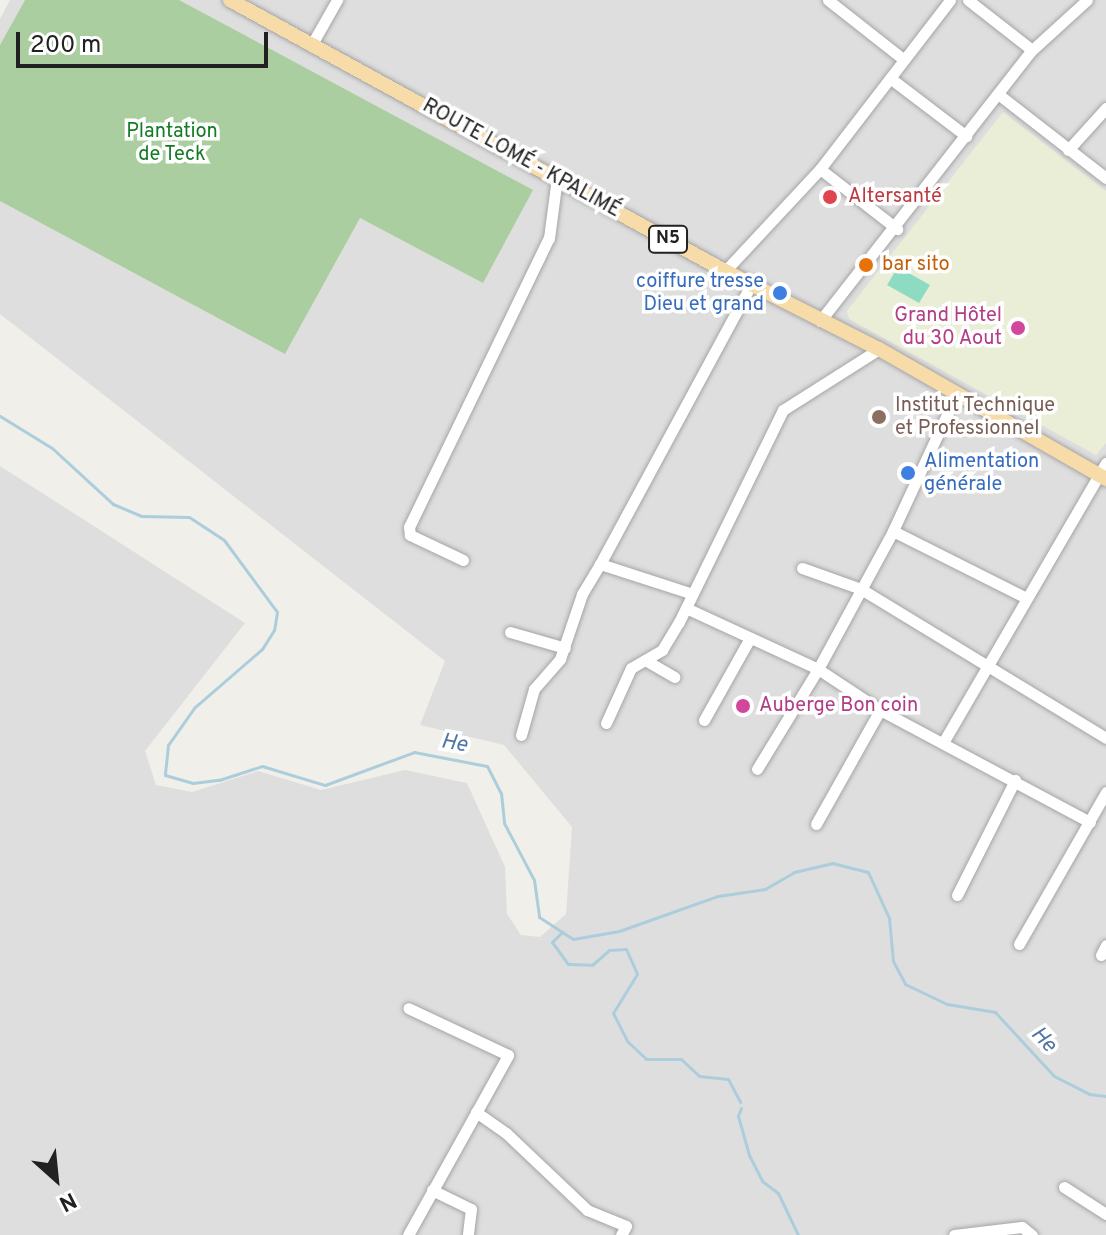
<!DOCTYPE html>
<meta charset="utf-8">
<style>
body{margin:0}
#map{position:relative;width:1106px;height:1235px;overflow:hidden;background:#f1efe9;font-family:Overpass,sans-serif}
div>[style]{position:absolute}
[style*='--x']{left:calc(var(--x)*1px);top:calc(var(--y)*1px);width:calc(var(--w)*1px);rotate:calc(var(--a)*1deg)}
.residential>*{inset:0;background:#dfdede}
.farmland>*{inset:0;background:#ebeed6}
.forest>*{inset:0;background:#aacea0}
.pitch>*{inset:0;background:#8cdbc2}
.stream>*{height:3px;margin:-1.5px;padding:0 1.5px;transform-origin:1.5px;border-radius:1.5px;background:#accddc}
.roads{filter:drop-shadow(0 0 2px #a5a5a5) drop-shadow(0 0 2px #a5a5a5)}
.minor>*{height:11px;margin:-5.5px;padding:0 5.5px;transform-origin:5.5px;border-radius:5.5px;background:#fff}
.major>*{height:14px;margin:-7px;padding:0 7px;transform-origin:7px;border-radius:7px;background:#f7dba8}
.dots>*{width:22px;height:22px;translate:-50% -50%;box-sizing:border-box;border:4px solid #fff;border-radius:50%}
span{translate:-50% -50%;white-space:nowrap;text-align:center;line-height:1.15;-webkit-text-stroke:7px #fff;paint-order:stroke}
.shield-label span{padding:2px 6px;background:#fff;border:2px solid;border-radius:6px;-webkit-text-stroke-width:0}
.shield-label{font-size:18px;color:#212121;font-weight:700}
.park-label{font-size:20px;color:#127c23}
.street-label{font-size:20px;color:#212121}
.health-label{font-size:20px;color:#be3a42}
.left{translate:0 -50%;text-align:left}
.food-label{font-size:20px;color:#c56008}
.shop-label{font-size:20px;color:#366cbe}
.right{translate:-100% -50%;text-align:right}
.hotel-label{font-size:20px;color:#b23c85}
.education-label{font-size:20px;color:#785e54}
.water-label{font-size:22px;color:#4f74a5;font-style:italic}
.north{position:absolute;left:16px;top:1139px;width:80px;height:80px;-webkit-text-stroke:6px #fff;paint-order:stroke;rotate:153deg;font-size:22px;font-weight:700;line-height:32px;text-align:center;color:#212121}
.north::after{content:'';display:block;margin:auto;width:28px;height:36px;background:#212121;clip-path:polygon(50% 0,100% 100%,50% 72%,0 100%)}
.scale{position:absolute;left:16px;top:32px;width:252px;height:36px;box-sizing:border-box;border:4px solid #212121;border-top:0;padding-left:10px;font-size:24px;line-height:28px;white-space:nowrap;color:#212121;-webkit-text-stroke:6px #fff;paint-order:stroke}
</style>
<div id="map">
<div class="residential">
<i style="clip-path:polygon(10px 0,1106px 0,1106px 1235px,0 1235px,0 466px,245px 623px,145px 751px,156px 785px,192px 792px,258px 771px,321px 790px,405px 770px,467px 783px,505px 867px,507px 914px,521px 935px,540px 937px,566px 914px,572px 827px,504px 745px,420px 725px,445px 661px,0 314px,0 19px)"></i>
</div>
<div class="farmland">
<i style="clip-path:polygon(1003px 112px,1106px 191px,1106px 443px,1096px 455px,849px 319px,847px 311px)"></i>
</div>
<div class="forest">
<i style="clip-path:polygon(25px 0,179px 0,533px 190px,483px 283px,360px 218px,285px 354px,0 201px,0 45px)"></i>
</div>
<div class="pitch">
<i style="clip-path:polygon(898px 267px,930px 285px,919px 303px,887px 285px)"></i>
</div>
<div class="stream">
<i style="--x:0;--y:416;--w:61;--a:31.6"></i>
<i style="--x:52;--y:448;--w:83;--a:42.6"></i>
<i style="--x:113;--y:504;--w:30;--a:23"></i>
<i style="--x:141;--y:516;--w:48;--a:1.2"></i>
<i style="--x:189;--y:517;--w:42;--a:33.3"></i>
<i style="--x:224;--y:540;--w:89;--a:53.6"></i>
<i style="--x:277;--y:612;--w:18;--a:99"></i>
<i style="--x:274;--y:630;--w:22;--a:122"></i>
<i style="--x:262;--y:649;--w:90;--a:139.1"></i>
<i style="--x:194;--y:708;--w:45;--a:125.1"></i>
<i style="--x:168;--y:745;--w:30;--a:96"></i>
<i style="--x:165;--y:775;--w:29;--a:16"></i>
<i style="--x:193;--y:783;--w:26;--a:-7"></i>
<i style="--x:219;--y:780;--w:45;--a:-18"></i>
<i style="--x:262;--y:766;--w:66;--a:16.8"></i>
<i style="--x:325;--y:785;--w:95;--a:-20.3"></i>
<i style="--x:414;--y:752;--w:74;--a:10.9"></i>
<i style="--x:487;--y:766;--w:30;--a:63"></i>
<i style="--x:501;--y:793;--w:30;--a:84"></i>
<i style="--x:504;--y:823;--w:64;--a:62.2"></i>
<i style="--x:534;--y:880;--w:37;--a:82"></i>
<i style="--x:539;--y:917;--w:40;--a:32.9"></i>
<i style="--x:573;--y:939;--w:47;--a:-9.9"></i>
<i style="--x:619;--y:931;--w:105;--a:-19.5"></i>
<i style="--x:718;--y:896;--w:48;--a:-8.5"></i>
<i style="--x:765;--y:889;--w:34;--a:-30"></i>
<i style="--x:794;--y:872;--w:39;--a:-13"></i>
<i style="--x:832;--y:863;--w:37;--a:14"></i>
<i style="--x:868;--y:872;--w:51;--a:65.5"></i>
<i style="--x:889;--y:918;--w:43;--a:84.7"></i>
<i style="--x:893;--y:961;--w:26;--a:62"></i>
<i style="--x:905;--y:984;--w:47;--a:25.5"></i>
<i style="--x:947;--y:1004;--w:49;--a:9.5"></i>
<i style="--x:995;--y:1012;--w:87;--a:47.3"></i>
<i style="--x:1054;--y:1076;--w:39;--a:27"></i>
<i style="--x:1089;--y:1094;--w:17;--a:7"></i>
<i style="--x:562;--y:932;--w:14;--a:135"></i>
<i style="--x:552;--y:942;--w:27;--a:54"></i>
<i style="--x:568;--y:964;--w:24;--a:2"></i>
<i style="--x:592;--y:965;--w:23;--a:-41"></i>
<i style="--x:609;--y:950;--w:17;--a:-3"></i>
<i style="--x:626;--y:949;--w:27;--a:66"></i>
<i style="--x:637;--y:974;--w:46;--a:121.6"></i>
<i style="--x:613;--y:1013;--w:31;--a:63"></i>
<i style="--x:627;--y:1041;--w:26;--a:43"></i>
<i style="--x:646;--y:1059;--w:35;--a:0"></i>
<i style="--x:681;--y:1059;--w:25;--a:43"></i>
<i style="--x:699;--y:1076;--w:29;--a:6"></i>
<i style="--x:728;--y:1079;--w:26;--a:62"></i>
<i style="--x:741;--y:1108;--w:9;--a:111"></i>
<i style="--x:738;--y:1116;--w:41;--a:74.2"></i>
<i style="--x:749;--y:1155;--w:29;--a:63"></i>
<i style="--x:762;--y:1181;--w:20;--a:37"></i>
<i style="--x:778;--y:1193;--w:47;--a:64.5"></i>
</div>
<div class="roads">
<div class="minor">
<i style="--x:828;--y:0;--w:95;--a:38.2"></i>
<i style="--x:968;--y:0;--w:81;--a:38"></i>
<i style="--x:312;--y:44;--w:51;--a:-60.4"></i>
<i style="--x:890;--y:78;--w:96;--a:37.3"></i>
<i style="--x:998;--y:94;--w:137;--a:37.9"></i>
<i style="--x:1068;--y:150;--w:57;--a:-47.9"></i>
<i style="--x:820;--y:169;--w:98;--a:37.9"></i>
<i style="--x:725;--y:271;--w:139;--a:-47"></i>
<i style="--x:820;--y:169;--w:213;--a:-52.4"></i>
<i style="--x:820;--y:321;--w:344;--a:-52"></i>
<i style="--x:1032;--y:50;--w:74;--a:-42.3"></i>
<i style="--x:956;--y:395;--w:150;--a:114.9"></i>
<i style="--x:893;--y:531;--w:157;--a:118.5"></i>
<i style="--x:818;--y:669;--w:74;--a:33.5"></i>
<i style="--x:880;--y:710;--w:238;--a:28.1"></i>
<i style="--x:893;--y:531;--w:149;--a:26.7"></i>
<i style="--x:463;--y:560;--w:59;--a:-154.7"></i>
<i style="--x:410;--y:535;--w:8;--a:-97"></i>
<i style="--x:409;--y:527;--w:321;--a:-64.2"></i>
<i style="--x:549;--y:238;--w:61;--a:-82.4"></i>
<i style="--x:600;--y:564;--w:317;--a:-61.6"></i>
<i style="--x:802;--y:568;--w:63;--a:19.6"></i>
<i style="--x:861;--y:589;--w:287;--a:31.3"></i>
<i style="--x:686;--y:608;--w:145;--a:24.8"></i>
<i style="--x:818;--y:669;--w:117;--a:121.4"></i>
<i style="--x:510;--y:632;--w:57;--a:16.2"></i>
<i style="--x:645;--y:660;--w:34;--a:30"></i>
<i style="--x:704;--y:720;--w:94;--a:-60.7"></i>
<i style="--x:606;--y:723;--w:60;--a:-65.6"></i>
<i style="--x:631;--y:668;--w:36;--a:-30"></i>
<i style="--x:662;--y:650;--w:33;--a:-59"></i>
<i style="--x:679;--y:622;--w:236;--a:-63.9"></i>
<i style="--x:783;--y:410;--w:114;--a:-32.4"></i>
<i style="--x:521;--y:735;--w:48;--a:-74.2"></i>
<i style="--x:534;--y:689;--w:40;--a:-49"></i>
<i style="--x:560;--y:659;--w:69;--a:-71.3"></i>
<i style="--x:582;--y:594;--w:35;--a:-59"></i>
<i style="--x:600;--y:564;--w:95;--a:17.9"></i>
<i style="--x:944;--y:741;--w:322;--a:-59.8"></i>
<i style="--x:816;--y:824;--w:131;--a:-60.7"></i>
<i style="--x:957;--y:895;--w:129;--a:-63.2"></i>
<i style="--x:1019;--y:944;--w:175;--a:-60.2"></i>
<i style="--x:1101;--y:955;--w:11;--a:-63"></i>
<i style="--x:476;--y:1112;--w:37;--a:35"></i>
<i style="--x:506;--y:1133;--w:112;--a:43.5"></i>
<i style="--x:587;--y:1210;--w:42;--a:22.3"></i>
<i style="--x:626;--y:1226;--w:10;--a:119"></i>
<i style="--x:1064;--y:1187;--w:50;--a:32.7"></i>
<i style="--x:432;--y:1190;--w:43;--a:26"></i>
<i style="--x:471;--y:1209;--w:26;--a:97"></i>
<i style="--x:408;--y:1235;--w:206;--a:-60.9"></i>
<i style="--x:508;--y:1055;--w:110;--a:-154.8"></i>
<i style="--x:954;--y:1235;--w:68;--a:-6.7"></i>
<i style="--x:1022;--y:1227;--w:13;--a:39"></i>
</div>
<div class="major">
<i style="--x:230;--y:0;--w:564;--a:28.7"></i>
<i style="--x:725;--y:271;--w:173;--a:26.9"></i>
<i style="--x:879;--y:349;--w:262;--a:29.8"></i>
</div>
</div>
<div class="dots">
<i style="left:830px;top:197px;background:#e0444e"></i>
<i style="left:866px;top:265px;background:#e8710a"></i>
<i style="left:780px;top:293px;background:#3f7fe0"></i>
<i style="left:1018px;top:328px;background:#d1479c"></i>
<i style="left:879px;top:417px;background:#8d6e63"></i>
<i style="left:908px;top:473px;background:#3f7fe0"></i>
<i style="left:743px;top:706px;background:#d1479c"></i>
</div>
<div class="shield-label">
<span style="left:668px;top:239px">N5</span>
</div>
<div class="park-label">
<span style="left:172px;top:144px">Plantation<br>de Teck</span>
</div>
<div class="street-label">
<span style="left:521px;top:159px;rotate:29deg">ROUTE LOMÉ - KPALIMÉ</span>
</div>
<div class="health-label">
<span class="left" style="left:848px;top:197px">Altersanté</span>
</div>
<div class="food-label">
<span class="left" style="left:882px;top:265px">bar sito</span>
</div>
<div class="shop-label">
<span class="right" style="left:764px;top:294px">coiffure tresse<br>Dieu et grand</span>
<span class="left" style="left:924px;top:474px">Alimentation<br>générale</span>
</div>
<div class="hotel-label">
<span class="right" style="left:1002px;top:328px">Grand Hôtel<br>du 30 Aout</span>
<span class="left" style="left:759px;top:706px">Auberge Bon coin</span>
</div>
<div class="education-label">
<span class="left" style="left:895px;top:418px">Institut Technique<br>et Professionnel</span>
</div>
<div class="water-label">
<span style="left:454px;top:744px;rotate:10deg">He</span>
<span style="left:1043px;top:1040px;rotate:47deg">He</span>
</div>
<div class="north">N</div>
<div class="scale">200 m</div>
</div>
